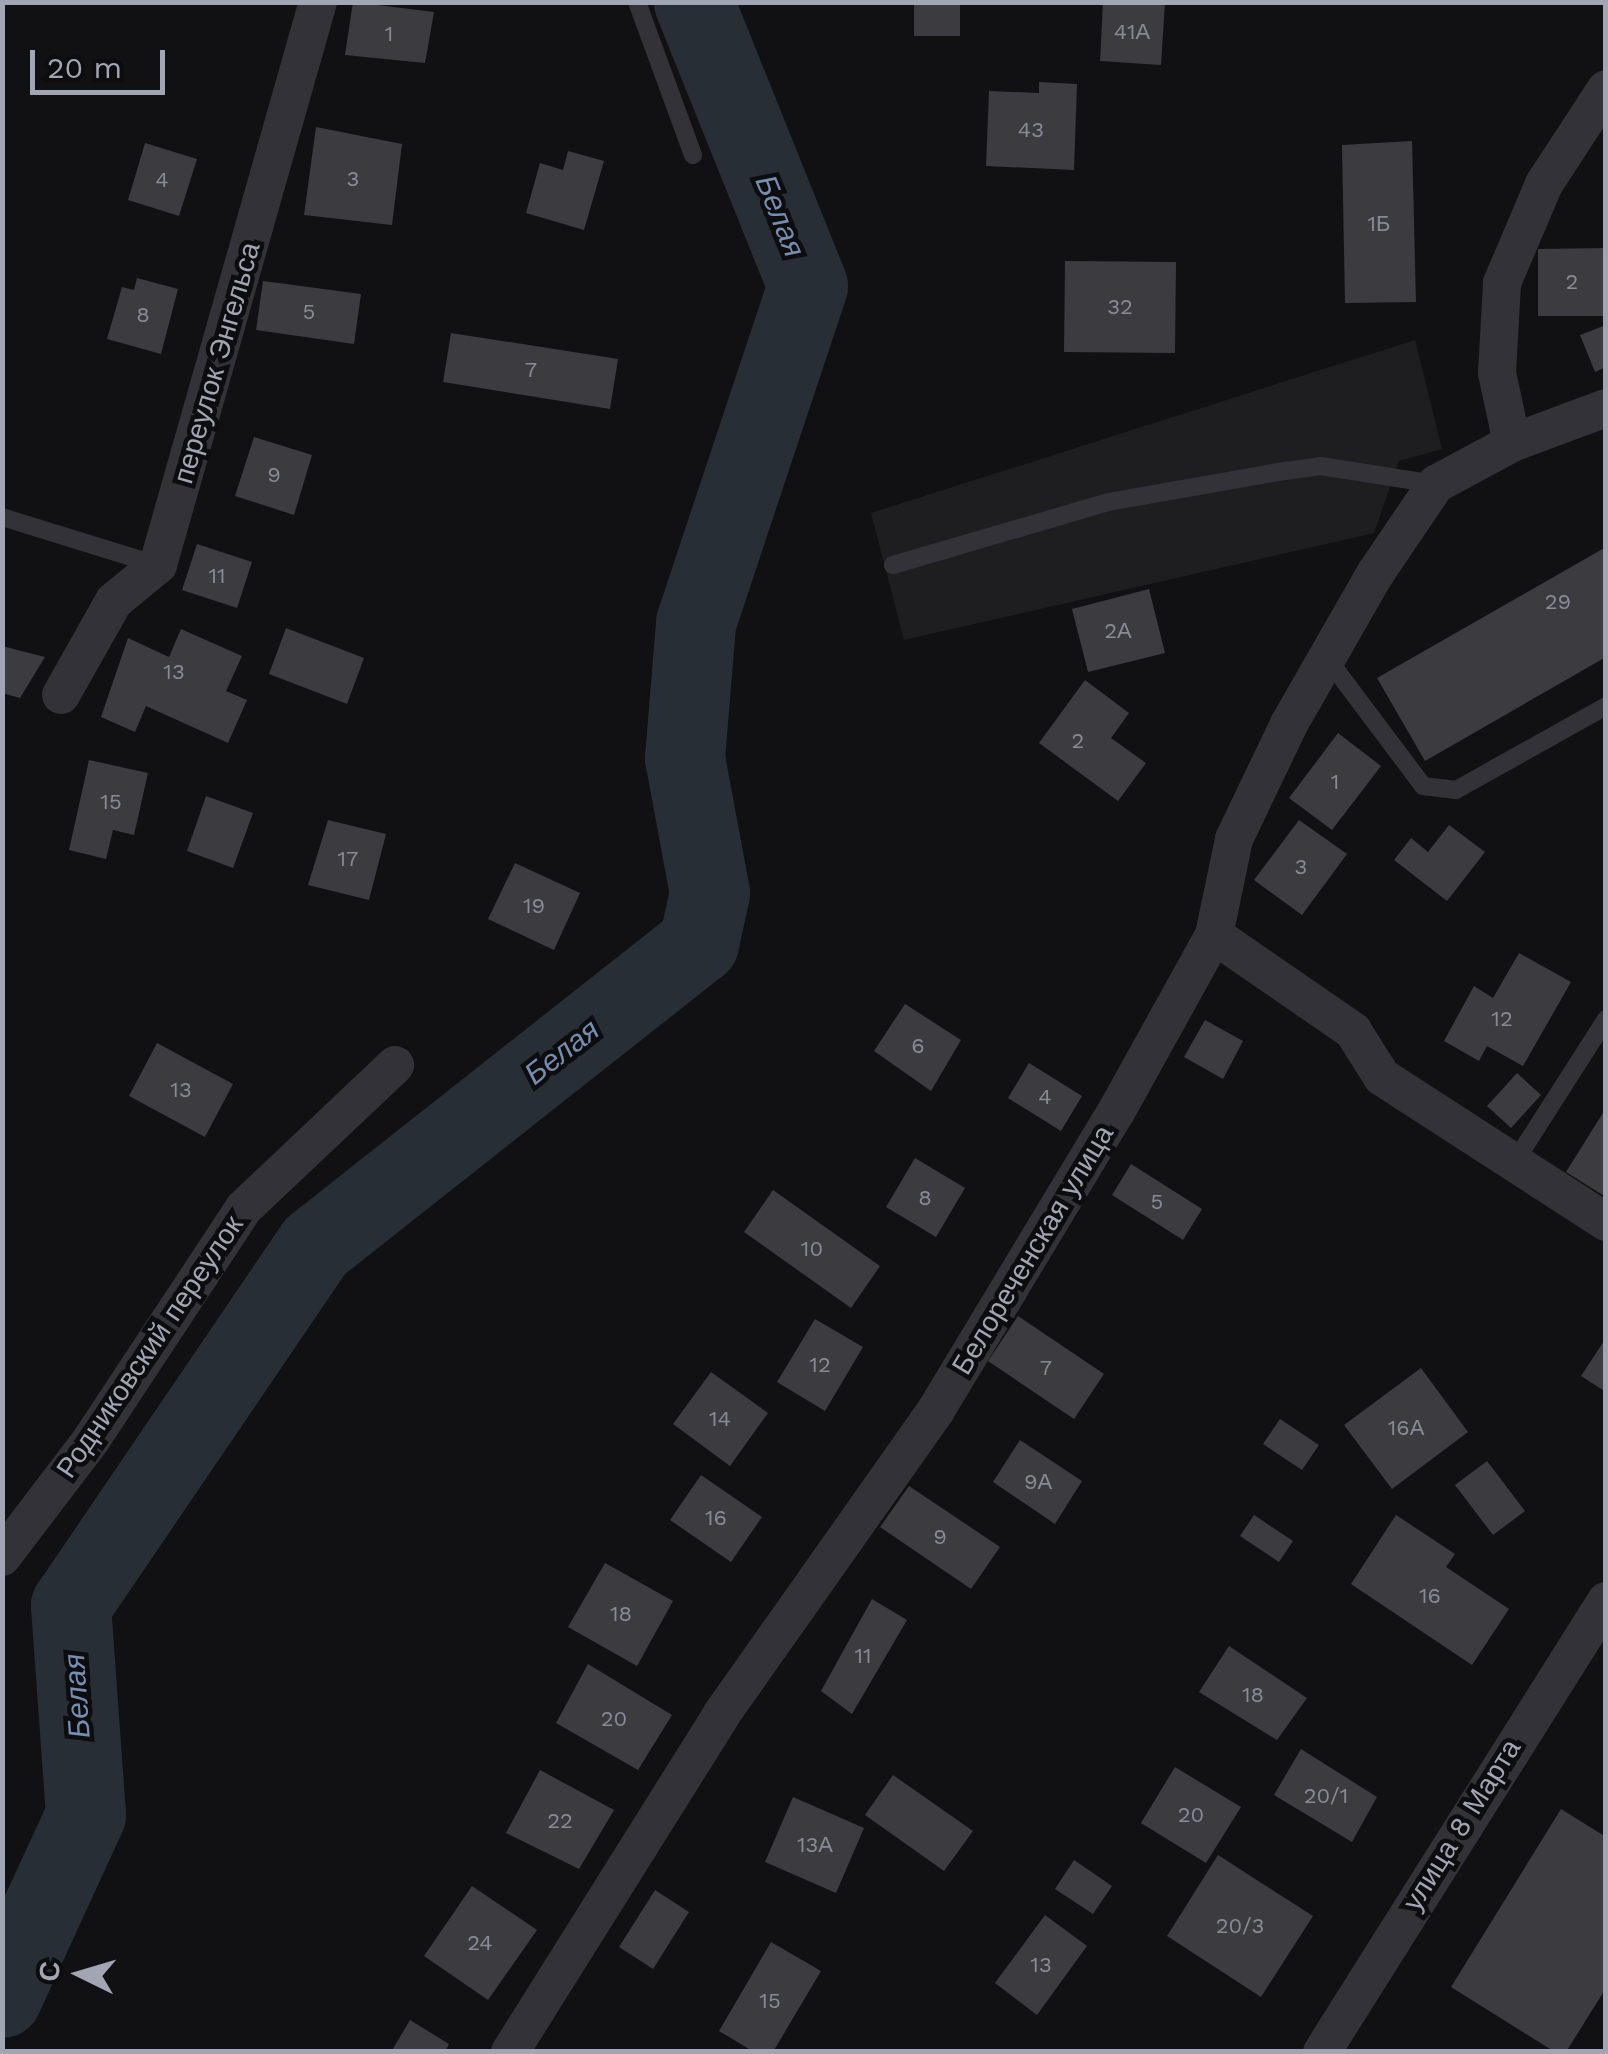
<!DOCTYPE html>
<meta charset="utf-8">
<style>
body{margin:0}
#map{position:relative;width:1608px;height:2054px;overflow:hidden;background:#111113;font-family:"Work Sans",sans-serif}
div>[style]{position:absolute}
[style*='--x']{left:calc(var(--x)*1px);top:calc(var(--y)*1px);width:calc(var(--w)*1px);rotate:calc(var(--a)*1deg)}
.built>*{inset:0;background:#1e1d20}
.river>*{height:80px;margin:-40px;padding:0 40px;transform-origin:40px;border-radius:40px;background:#282e36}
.building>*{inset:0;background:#3c3b40}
.lane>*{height:18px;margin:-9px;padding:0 9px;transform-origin:9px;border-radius:9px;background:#323238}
.street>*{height:38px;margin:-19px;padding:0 19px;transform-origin:19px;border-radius:19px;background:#323238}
span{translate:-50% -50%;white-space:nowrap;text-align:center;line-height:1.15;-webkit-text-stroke:9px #0d0c0e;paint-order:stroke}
.number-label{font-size:22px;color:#888a97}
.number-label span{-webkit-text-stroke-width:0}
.street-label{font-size:28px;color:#a2a5b4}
.water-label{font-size:30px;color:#788eb0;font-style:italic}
.frame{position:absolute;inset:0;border:5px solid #a2a5b4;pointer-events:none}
.north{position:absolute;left:30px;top:1924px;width:100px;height:100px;-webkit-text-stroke:8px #0d0c0e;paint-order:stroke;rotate:275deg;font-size:28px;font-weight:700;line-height:40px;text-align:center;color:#a2a5b4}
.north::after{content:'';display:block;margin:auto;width:35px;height:45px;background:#a2a5b4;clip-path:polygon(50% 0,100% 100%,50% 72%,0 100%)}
.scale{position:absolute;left:30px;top:50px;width:135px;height:45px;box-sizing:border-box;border:5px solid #a2a5b4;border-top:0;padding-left:12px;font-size:30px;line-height:35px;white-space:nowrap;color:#a2a5b4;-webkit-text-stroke:8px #0d0c0e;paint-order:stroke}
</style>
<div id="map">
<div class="built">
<i style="clip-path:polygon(1415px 340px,1442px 449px,1399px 461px,1374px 533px,904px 640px,871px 513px)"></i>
</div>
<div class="river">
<i style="--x:2;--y:1998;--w:201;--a:-65.3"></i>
<i style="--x:86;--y:1815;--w:210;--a:-94.1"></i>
<i style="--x:71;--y:1606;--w:435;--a:-55.8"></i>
<i style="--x:316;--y:1246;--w:488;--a:-38.3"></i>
<i style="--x:699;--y:944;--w:52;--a:-77.8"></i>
<i style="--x:710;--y:893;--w:137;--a:-100.5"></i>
<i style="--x:685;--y:758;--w:135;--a:-85.3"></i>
<i style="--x:696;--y:623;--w:355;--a:-71.6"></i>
<i style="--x:808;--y:286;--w:306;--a:-111.9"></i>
</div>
<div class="building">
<i style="clip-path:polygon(353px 2px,434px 12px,425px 63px,345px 55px)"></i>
<i style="clip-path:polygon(914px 2px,960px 2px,960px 36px,914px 36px)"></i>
<i style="clip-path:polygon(1103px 2px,1165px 2px,1161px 65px,1100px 61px)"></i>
<i style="clip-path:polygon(1039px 82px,1077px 84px,1074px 170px,986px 166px,989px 91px,1039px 93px)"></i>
<i style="clip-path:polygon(316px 127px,402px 144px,392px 225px,304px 215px)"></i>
<i style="clip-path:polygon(1412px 141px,1416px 302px,1345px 303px,1342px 145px)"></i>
<i style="clip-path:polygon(145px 143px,197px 159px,179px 216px,128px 200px)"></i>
<i style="clip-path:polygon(568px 151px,604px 161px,584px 230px,526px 213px,540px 163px,563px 170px)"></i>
<i style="clip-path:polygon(1606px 248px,1606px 316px,1538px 316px,1538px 249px)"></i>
<i style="clip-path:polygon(1065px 261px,1176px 262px,1175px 353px,1064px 352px)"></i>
<i style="clip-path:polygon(137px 278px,178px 289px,161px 354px,107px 339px,122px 287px,134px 290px)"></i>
<i style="clip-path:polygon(263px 281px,361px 294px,354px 344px,256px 330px)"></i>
<i style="clip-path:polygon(1606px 325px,1606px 367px,1595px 372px,1580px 335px)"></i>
<i style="clip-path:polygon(451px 333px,618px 359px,610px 409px,443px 382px)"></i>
<i style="clip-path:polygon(254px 437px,312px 455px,294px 515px,235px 496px)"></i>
<i style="clip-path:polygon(197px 544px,252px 562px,237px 608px,182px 590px)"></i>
<i style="clip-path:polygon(1606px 547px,1606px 657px,1425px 761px,1377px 678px)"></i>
<i style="clip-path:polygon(1149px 589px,1165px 653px,1088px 672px,1072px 609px)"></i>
<i style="clip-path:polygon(286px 628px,364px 658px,347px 704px,269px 674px)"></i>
<i style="clip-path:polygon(181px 629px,242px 656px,226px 691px,247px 700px,228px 743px,146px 706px,135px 732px,101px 717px,128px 638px,169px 657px)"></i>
<i style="clip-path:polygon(2px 646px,45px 657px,20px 698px,2px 693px)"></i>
<i style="clip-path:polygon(1085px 680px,1129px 713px,1111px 738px,1146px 763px,1118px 801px,1039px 743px)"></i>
<i style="clip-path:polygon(1338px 733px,1381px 766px,1332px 830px,1289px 798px)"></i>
<i style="clip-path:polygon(89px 760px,148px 773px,134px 835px,113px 830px,106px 859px,69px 850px)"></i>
<i style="clip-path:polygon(206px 796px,253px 813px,233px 868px,187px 851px)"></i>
<i style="clip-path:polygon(328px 820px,386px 834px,369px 900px,308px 885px)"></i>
<i style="clip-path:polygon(1299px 820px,1347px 854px,1302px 915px,1254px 880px)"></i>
<i style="clip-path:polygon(1449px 825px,1485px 852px,1447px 901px,1394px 860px,1411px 838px,1428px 852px)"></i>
<i style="clip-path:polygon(515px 863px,580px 893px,554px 950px,488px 919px)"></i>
<i style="clip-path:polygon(1519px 953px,1571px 982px,1523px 1066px,1487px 1046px,1479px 1061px,1444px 1041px,1474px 986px,1493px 998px)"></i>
<i style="clip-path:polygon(905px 1004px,961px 1040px,931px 1091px,874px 1051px)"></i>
<i style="clip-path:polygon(1205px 1020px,1243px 1041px,1223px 1079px,1184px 1057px)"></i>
<i style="clip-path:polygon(157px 1043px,233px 1084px,205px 1137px,129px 1096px)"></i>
<i style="clip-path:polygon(1029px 1063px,1082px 1096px,1061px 1131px,1008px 1098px)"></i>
<i style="clip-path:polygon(1517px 1073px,1541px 1095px,1511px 1128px,1487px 1106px)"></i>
<i style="clip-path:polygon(1606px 1108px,1606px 1197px,1566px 1172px)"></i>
<i style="clip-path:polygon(915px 1158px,965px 1188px,936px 1237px,886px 1207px)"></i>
<i style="clip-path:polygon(1131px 1164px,1202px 1209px,1183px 1240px,1112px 1195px)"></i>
<i style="clip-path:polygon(773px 1190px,880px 1266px,851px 1308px,744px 1232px)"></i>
<i style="clip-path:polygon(1018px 1316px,1104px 1374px,1074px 1419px,988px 1361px)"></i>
<i style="clip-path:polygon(815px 1319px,863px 1347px,825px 1411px,777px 1382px)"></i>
<i style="clip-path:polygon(1606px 1338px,1606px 1392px,1581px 1376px)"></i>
<i style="clip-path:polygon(1421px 1368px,1468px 1432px,1392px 1489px,1344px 1425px)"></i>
<i style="clip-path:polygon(711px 1372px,768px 1413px,730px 1466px,673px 1424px)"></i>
<i style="clip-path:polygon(1280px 1419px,1319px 1445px,1302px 1470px,1263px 1444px)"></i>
<i style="clip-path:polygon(1020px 1440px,1082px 1481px,1055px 1524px,993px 1482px)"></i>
<i style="clip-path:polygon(1487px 1461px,1525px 1511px,1493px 1535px,1455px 1485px)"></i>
<i style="clip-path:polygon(701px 1475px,762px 1517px,731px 1562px,670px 1520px)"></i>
<i style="clip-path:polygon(909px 1486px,1000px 1547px,971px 1589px,880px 1527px)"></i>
<i style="clip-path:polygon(1254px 1515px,1293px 1541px,1279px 1562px,1240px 1536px)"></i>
<i style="clip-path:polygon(1396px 1515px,1455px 1554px,1446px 1567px,1509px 1609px,1472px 1665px,1351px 1584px)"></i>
<i style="clip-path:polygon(605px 1563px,673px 1601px,637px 1666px,568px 1627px)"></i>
<i style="clip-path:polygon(872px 1599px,907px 1620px,852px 1714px,821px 1691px)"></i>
<i style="clip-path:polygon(1229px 1646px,1307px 1698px,1277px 1740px,1199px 1692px)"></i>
<i style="clip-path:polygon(588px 1664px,672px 1715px,638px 1770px,556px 1723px)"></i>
<i style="clip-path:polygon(1301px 1749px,1377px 1797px,1352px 1842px,1274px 1795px)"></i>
<i style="clip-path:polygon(1175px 1767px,1241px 1807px,1206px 1863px,1141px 1823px)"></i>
<i style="clip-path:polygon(540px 1770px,614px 1810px,579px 1869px,506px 1833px)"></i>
<i style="clip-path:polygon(893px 1775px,973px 1831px,944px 1871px,865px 1815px)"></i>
<i style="clip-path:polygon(793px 1797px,864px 1828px,836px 1893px,765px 1862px)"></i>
<i style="clip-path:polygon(1561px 1809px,1606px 1837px,1606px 1988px,1566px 2052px,1555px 2052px,1451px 1987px)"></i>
<i style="clip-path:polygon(1218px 1855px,1313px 1916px,1261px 1997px,1167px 1936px)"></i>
<i style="clip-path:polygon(1074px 1860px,1112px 1886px,1093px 1914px,1055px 1889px)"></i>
<i style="clip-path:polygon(472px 1886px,537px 1930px,488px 2000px,424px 1956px)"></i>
<i style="clip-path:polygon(655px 1890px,689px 1912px,653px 1969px,619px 1947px)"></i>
<i style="clip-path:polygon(1045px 1915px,1087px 1946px,1037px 2015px,995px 1983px)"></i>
<i style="clip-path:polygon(771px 1942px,821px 1971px,773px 2052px,754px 2052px,719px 2031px)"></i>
<i style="clip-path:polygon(410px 2020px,449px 2044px,445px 2052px,391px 2052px)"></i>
</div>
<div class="lane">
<i style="--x:637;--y:2;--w:163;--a:69.9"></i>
<i style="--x:2;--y:517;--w:162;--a:17.2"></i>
<i style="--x:893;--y:565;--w:224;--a:-16.3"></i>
<i style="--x:1108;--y:502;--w:173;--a:-10"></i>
<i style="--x:1278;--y:472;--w:43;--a:-7.9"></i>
<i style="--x:1321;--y:466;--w:115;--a:9"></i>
<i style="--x:1327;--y:658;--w:160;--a:53.1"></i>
<i style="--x:1423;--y:786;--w:33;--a:7"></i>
<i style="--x:1456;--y:790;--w:172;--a:-29.2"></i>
<i style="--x:1514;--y:1163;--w:171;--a:-57.4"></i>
</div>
<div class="street">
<i style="--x:1512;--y:443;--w:72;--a:-102.1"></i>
<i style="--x:1497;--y:373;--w:90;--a:-86.8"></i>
<i style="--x:1502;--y:283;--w:108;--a:-67"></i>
<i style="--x:1544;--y:184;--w:113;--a:-56.9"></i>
<i style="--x:61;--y:695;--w:108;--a:-60.6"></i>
<i style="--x:114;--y:601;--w:57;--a:-39.3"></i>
<i style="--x:158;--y:565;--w:585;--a:-74.14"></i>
<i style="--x:1214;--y:935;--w:169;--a:34.6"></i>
<i style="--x:1353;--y:1031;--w:54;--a:57.8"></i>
<i style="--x:1382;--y:1077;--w:267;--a:32.9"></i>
<i style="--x:2;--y:1557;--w:147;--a:-52.7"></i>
<i style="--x:91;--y:1440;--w:278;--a:-56.6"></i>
<i style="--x:244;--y:1208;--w:208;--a:-43.4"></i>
<i style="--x:510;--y:2052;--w:398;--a:-57.9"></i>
<i style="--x:721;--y:1715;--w:373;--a:-54.8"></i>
<i style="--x:936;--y:1410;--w:348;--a:-58.9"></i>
<i style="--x:1116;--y:1112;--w:202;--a:-61"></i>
<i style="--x:1214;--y:935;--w:98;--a:-78.2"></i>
<i style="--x:1234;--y:839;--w:127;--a:-64.4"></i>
<i style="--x:1289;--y:724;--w:173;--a:-60.2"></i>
<i style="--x:1375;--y:574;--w:109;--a:-55.9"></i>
<i style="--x:1436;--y:484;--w:86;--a:-28.3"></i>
<i style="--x:1512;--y:443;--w:100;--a:-20.4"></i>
<i style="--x:1322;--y:2052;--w:533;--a:-57.8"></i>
</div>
<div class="number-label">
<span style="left:1132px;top:32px">41А</span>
<span style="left:389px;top:34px">1</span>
<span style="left:1031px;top:130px">43</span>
<span style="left:353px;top:179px">3</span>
<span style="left:162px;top:180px">4</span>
<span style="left:1379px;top:224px">1Б</span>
<span style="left:1572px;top:282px">2</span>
<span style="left:1120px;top:307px">32</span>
<span style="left:309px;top:312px">5</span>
<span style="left:143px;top:315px">8</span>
<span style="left:531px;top:370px">7</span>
<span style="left:274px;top:475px">9</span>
<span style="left:217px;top:576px">11</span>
<span style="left:1558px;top:602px">29</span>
<span style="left:1118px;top:631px">2А</span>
<span style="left:174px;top:672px">13</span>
<span style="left:1078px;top:741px">2</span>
<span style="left:1335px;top:782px">1</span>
<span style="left:111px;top:802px">15</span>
<span style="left:348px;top:859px">17</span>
<span style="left:1301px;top:867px">3</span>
<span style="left:534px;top:906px">19</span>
<span style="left:1502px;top:1019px">12</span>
<span style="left:918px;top:1046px">6</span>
<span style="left:181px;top:1090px">13</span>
<span style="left:1045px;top:1097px">4</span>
<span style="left:925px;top:1198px">8</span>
<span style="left:1157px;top:1202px">5</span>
<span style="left:812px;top:1249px">10</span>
<span style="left:820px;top:1365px">12</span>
<span style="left:1046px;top:1368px">7</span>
<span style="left:720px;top:1419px">14</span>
<span style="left:1406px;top:1428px">16А</span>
<span style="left:1038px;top:1482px">9А</span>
<span style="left:716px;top:1518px">16</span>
<span style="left:940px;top:1537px">9</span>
<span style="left:1430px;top:1596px">16</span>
<span style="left:621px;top:1614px">18</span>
<span style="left:863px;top:1656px">11</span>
<span style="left:1253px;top:1695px">18</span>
<span style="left:614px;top:1719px">20</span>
<span style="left:1326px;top:1796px">20/1</span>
<span style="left:1191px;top:1815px">20</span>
<span style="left:560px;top:1821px">22</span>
<span style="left:815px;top:1845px">13А</span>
<span style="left:1240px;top:1926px">20/3</span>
<span style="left:480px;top:1943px">24</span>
<span style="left:1041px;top:1965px">13</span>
<span style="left:770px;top:2001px">15</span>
</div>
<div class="street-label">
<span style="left:217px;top:363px;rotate:-74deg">переулок Энгельса</span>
<span style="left:1033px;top:1250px;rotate:-59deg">Белореченская улица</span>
<span style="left:150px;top:1347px;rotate:-56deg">Родниковский переулок</span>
<span style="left:1462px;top:1825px;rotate:-58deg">улица 8 Марта</span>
</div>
<div class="water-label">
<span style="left:780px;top:216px;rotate:68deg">Белая</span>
<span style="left:562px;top:1052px;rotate:-38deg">Белая</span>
<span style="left:77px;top:1696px;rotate:-94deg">Белая</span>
</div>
<div class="frame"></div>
<div class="north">С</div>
<div class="scale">20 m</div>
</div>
